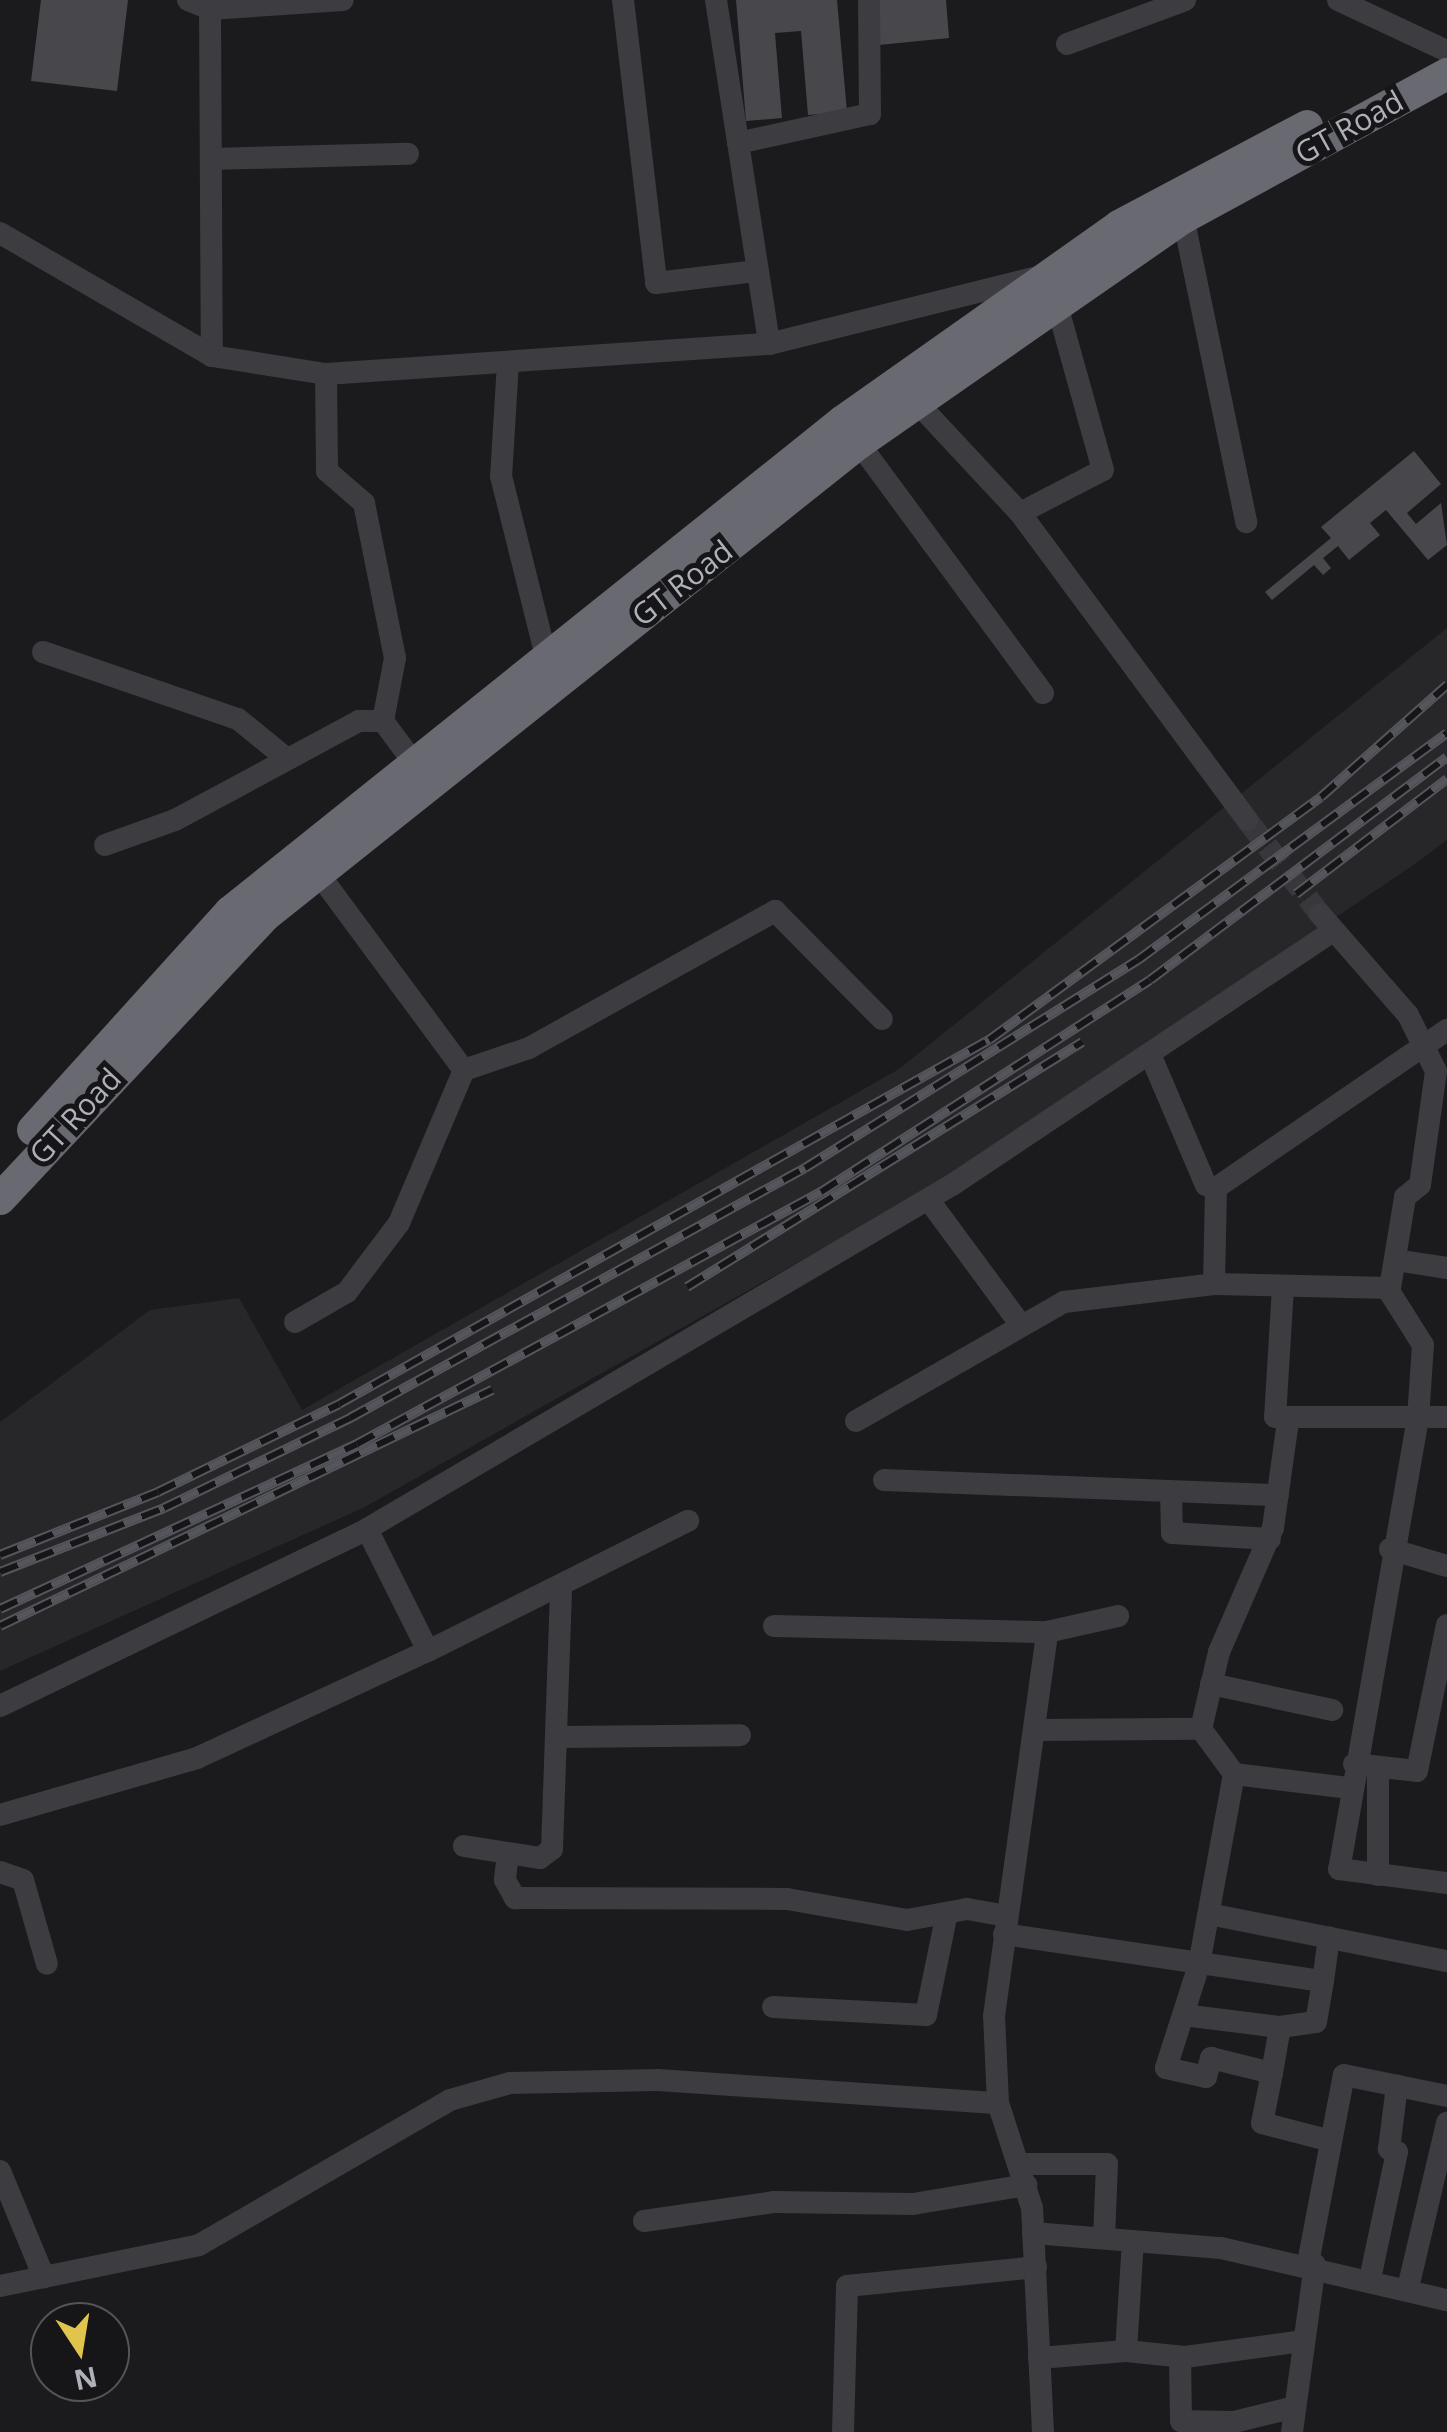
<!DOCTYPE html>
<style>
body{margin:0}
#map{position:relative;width:1447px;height:2432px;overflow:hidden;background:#1b1a1c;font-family:"Open Sans",sans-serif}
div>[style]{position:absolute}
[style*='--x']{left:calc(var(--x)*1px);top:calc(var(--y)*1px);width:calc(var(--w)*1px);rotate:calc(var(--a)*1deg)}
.built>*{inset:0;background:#272629}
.building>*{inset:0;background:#48484c}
.minor-tunnel>*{height:22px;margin-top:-11px;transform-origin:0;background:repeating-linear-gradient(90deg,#38383c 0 22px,transparent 0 33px)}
.minor>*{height:22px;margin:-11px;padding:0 11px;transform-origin:11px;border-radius:11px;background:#3c3c41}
.highway>*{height:32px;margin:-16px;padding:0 16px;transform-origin:16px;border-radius:16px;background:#686971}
.rail>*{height:10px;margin-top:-5px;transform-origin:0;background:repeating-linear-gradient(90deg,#161517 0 19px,#55565c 0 38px);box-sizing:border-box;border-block:2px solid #55565c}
span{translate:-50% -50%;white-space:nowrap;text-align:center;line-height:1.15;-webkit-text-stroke:10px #161517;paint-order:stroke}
.street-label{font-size:30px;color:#aeb0ba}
.north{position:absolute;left:30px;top:2302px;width:100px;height:100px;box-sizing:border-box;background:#161517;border:2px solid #535358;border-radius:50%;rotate:168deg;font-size:28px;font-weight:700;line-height:40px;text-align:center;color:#aeb0ba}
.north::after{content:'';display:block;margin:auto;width:35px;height:45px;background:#e0c44e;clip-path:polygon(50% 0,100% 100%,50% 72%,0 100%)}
</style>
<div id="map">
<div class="built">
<i style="clip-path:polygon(1447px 628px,1447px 840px,1415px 864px,949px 1177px,363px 1508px,0 1671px,0 1422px,150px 1310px,239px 1298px,302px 1410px,899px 1069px)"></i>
</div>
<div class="building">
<i style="clip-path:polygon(41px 0,128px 0,117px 91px,31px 81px)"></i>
<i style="clip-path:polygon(736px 0,837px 0,847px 112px,808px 115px,801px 31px,775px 33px,782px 118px,746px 121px)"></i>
<i style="clip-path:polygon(875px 0,946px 0,949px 38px,879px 45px)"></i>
<i style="clip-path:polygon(1414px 451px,1441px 484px,1407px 513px,1416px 524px,1441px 503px,1447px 545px,1428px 560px,1386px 510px,1370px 523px,1380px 535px,1349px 560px,1338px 546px,1323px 558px,1331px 568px,1323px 575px,1314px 565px,1272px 600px,1265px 592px,1331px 538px,1321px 527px)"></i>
</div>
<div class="minor-tunnel">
<i style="--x:1247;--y:820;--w:119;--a:52.2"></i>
</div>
<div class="minor">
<i style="--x:188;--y:0;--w:24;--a:22"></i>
<i style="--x:210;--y:9;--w:133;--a:-3.9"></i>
<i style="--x:623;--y:0;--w:285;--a:83.3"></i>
<i style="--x:656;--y:283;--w:102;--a:-6.8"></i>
<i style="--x:716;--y:0;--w:348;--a:81.2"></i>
<i style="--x:1338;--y:0;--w:120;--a:25.1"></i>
<i style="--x:210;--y:9;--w:347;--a:89.7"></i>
<i style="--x:1067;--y:44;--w:126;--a:-20.4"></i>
<i style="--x:738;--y:143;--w:135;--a:-12.4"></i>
<i style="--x:870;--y:114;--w:114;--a:-90.5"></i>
<i style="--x:211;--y:159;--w:197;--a:-1.5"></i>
<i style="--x:1181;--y:207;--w:322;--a:78.3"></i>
<i style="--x:0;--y:233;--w:245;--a:30.1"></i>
<i style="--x:212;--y:356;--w:115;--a:9"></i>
<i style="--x:326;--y:374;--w:444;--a:-3.9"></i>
<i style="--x:769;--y:344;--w:276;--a:-14"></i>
<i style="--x:508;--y:363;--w:113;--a:93.5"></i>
<i style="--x:501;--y:476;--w:191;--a:76"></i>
<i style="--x:326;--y:374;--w:97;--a:89.4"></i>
<i style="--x:327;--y:471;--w:49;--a:40.9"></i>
<i style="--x:364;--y:503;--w:158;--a:78.7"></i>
<i style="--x:395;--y:658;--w:64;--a:100.8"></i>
<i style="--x:909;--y:394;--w:163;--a:47"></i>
<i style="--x:1020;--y:513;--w:382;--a:53.5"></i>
<i style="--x:852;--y:434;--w:322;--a:53.6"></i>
<i style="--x:1020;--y:513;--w:93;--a:-27.4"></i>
<i style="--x:1103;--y:470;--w:174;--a:-105.6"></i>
<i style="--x:43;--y:652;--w:206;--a:19"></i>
<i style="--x:238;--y:719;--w:63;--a:39.2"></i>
<i style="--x:105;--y:845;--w:74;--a:-19.7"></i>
<i style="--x:175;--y:820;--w:209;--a:-28.3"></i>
<i style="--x:359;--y:721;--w:24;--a:0"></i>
<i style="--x:383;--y:721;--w:52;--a:53.6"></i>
<i style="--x:318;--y:873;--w:245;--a:53.5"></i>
<i style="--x:464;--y:1070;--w:69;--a:-18.7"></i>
<i style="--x:529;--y:1048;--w:282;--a:-29.1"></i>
<i style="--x:775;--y:911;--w:152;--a:45.3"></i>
<i style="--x:1150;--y:1054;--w:142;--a:66.9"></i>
<i style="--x:1206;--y:1185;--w:10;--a:17"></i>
<i style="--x:1216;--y:1188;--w:280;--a:-34.4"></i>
<i style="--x:928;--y:1199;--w:157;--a:53.6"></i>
<i style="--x:1395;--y:1260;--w:53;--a:8.7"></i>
<i style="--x:1214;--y:1284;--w:96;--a:-88.8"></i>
<i style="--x:1283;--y:1287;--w:130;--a:93.5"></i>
<i style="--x:1275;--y:1417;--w:172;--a:0"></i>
<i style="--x:1387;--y:1288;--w:67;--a:57.7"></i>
<i style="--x:1423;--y:1345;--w:73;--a:93.9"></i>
<i style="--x:1418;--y:1418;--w:458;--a:99.9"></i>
<i style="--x:1339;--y:1869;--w:109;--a:7.4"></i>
<i style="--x:295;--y:1322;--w:60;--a:-30"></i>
<i style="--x:347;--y:1292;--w:86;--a:-53"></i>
<i style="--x:399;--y:1223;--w:166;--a:-67"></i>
<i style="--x:856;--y:1421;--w:240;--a:-29.8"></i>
<i style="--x:1064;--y:1302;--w:151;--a:-6.8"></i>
<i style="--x:1214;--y:1284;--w:176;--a:1.3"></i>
<i style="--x:1390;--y:1288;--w:92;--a:-80.6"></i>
<i style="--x:1405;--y:1197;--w:19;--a:-39"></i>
<i style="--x:1420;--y:1185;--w:115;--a:-82"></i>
<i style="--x:1436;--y:1071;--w:63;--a:-116.6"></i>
<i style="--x:1408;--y:1015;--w:134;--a:-131.1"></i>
<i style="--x:884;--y:1480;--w:394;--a:2.2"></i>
<i style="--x:1171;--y:1493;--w:40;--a:88.6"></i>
<i style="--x:1172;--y:1533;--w:98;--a:3.5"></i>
<i style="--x:367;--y:1529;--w:136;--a:63.4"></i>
<i style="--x:428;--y:1651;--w:291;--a:-26.6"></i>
<i style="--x:1390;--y:1549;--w:59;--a:16.6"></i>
<i style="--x:774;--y:1626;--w:273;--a:1.3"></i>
<i style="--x:1211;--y:1684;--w:124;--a:12.1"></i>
<i style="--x:0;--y:1706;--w:407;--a:-25.7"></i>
<i style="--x:367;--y:1529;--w:679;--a:-30.46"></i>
<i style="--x:952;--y:1185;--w:459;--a:-33.7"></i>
<i style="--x:1201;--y:1729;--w:56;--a:53.7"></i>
<i style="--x:1234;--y:1774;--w:194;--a:100.4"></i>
<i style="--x:1199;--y:1965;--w:108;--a:107.8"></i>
<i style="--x:1166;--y:2068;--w:41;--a:12.7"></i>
<i style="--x:1206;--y:2077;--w:20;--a:-75"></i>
<i style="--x:1211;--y:2058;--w:63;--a:13.8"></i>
<i style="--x:1272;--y:2073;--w:51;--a:101.3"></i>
<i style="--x:1262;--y:2123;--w:71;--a:14.6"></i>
<i style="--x:1038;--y:1730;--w:163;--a:-0.4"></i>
<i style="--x:1201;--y:1729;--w:79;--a:-76.8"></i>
<i style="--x:1219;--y:1652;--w:135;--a:-66.5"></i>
<i style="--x:1273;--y:1528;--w:108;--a:-82"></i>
<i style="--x:561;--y:1737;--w:179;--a:-0.6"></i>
<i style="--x:1354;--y:1764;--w:63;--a:6.3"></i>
<i style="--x:1417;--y:1771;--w:149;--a:-78.4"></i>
<i style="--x:1234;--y:1774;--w:117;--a:6.9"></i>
<i style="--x:0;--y:1815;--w:205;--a:-16.1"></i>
<i style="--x:197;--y:1758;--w:255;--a:-24.9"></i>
<i style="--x:464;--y:1846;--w:77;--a:9"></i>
<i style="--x:540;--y:1858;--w:15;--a:-37"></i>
<i style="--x:552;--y:1849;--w:258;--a:-88"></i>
<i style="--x:508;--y:1854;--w:26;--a:97"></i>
<i style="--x:505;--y:1880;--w:21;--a:61"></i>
<i style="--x:515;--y:1898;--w:272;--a:0.2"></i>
<i style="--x:787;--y:1899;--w:122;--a:9.9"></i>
<i style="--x:907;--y:1920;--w:61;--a:-10.4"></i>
<i style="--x:967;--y:1909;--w:40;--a:10"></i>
<i style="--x:0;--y:1872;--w:24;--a:19"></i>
<i style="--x:23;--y:1880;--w:87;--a:74.1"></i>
<i style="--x:1378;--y:1875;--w:108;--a:-90"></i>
<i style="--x:1209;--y:1914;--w:243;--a:11.2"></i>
<i style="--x:1004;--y:1934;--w:322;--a:8.4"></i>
<i style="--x:1323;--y:1981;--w:44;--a:-82.2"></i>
<i style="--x:773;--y:2007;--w:153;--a:3"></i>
<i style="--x:926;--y:2015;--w:104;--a:-78.4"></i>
<i style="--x:1183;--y:2015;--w:98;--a:7.1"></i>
<i style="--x:1280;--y:2027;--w:47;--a:99.9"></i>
<i style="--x:1280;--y:2027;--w:36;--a:-8"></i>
<i style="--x:1316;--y:2022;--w:42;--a:-80.3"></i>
<i style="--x:1022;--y:2164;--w:85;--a:0"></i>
<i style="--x:1107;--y:2164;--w:74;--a:92.3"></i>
<i style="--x:0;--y:2171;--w:115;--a:67.5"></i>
<i style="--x:644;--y:2221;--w:132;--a:-8.3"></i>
<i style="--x:775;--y:2202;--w:138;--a:0.8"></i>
<i style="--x:913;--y:2204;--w:115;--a:-9.5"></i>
<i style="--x:1033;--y:2233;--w:189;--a:4.6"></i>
<i style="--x:1221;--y:2248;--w:232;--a:13"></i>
<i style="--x:1308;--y:2263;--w:191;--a:-79.2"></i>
<i style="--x:1344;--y:2075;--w:105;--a:11.5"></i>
<i style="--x:1370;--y:2279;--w:130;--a:-78"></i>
<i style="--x:1397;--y:2152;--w:9;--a:-159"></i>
<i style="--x:1389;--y:2149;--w:64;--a:-82.8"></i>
<i style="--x:0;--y:2286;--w:203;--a:-11.6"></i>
<i style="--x:199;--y:2245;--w:290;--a:-30"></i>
<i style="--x:450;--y:2100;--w:62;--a:-15.8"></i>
<i style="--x:510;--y:2083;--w:148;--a:-1.2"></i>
<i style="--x:658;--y:2080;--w:341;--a:3.9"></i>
<i style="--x:1408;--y:2288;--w:170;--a:-76.7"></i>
<i style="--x:1126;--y:2351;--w:59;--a:5.8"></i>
<i style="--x:1185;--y:2357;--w:120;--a:-7.7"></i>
<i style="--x:1180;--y:2357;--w:64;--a:89.1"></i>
<i style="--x:1181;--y:2421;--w:53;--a:1.1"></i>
<i style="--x:1234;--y:2422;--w:63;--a:-13.8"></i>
<i style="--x:1039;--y:2358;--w:87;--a:-4.6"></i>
<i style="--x:1126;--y:2351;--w:110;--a:-86.4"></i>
<i style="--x:843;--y:2432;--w:146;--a:-88.4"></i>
<i style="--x:847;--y:2286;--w:190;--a:-5.7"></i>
<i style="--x:1043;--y:2432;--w:224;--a:-92.8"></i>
<i style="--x:1032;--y:2208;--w:110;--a:-107.9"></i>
<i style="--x:998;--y:2103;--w:87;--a:-92.6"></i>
<i style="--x:994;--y:2016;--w:388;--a:-82.1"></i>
<i style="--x:1047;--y:1632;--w:73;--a:-12.7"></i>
<i style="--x:1292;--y:2432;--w:169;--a:-82.2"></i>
</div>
<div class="highway">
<i style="--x:33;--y:1130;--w:294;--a:-47.9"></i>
<i style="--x:230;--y:912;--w:785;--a:-38.69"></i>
<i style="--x:843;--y:421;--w:338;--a:-35.2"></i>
<i style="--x:1119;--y:226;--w:213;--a:-28"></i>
<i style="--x:0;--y:1199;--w:389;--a:-46.9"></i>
<i style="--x:266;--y:915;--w:758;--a:-38.52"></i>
<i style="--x:859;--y:443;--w:394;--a:-34.8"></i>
<i style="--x:1183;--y:218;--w:301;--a:-28.6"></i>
</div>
<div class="rail">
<i style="--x:1296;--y:894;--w:190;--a:-37.3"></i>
<i style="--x:687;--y:1287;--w:465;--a:-31.8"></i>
<i style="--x:0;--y:1555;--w:170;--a:-21.7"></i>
<i style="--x:158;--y:1492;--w:201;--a:-25.9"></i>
<i style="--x:339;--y:1404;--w:745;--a:-29.25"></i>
<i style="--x:989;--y:1040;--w:411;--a:-36.2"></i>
<i style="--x:1321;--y:797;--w:169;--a:-41.6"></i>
<i style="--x:0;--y:1572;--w:176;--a:-21.3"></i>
<i style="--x:164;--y:1508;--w:207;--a:-25.8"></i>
<i style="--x:350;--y:1418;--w:519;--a:-28.79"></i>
<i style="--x:805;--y:1168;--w:393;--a:-32"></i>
<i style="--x:1138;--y:960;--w:383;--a:-36.3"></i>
<i style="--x:0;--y:1609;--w:393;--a:-24.8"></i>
<i style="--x:357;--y:1444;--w:528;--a:-28.51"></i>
<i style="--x:821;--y:1192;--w:391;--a:-32.8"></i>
<i style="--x:1150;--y:980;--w:371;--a:-36.9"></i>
<i style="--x:0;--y:1626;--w:546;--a:-25.63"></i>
</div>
<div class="street-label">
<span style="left:1349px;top:127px;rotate:-29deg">GT Road</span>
<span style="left:682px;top:583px;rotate:-38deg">GT Road</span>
<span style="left:75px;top:1116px;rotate:-47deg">GT Road</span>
</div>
<div class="north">N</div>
</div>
